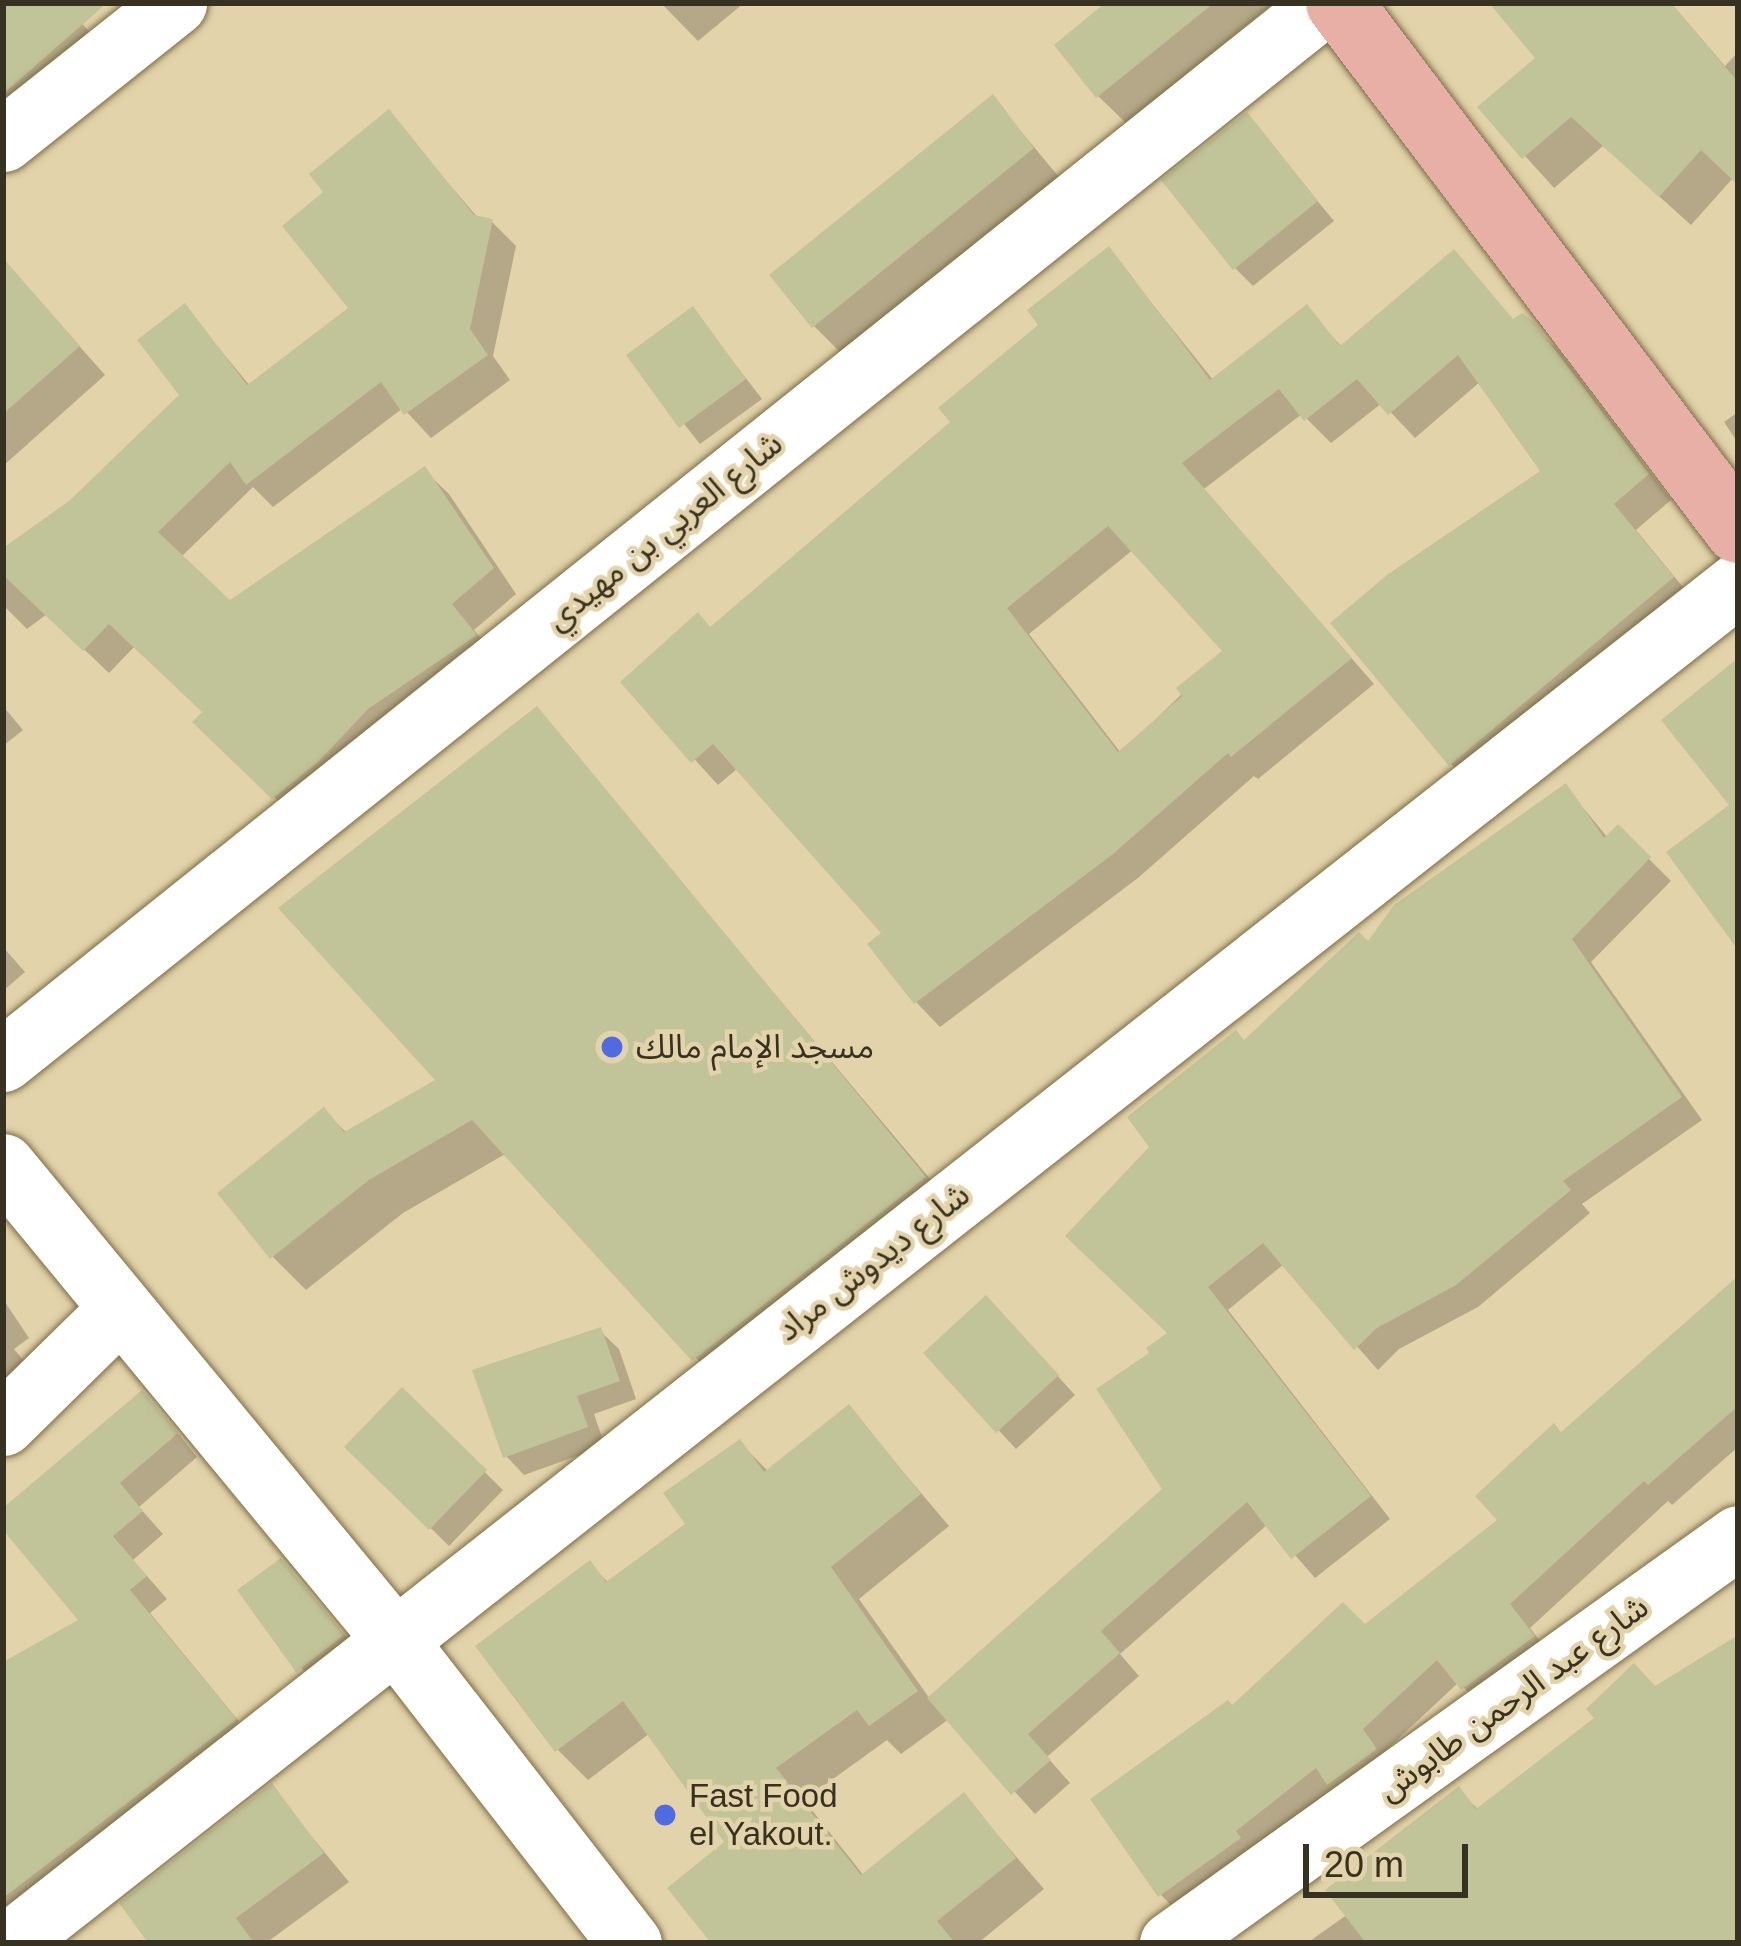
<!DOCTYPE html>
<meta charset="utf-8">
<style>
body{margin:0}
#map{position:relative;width:1741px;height:1946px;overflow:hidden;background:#e3d3aa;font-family:Arial,"Noto Sans Arabic",sans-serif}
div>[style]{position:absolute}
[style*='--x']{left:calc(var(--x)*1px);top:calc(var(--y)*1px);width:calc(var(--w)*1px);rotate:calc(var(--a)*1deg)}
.shadow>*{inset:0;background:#0003}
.building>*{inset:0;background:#c1c399}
.roads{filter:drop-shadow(0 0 3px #7c6e48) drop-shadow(0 0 3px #7c6e48)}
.minor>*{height:63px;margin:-31.5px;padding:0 31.5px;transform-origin:31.5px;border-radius:31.5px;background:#fff}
.major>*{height:66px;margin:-33px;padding:0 33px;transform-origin:33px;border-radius:33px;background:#e8afa7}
.dots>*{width:33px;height:33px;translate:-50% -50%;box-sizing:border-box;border:6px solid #e3d3aa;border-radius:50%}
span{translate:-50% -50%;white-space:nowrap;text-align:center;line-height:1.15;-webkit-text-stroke:9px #e3d3aa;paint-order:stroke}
.street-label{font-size:33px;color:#373121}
.poi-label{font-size:33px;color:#373121}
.left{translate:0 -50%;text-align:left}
.frame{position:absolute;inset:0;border:6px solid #373121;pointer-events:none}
.scale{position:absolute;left:1303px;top:1844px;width:165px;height:54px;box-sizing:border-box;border:6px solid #373121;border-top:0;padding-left:15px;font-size:36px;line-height:42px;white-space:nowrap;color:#373121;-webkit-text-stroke:9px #e3d3aa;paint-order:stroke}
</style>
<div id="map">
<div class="shadow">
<i style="clip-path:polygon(3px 3px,64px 3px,108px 53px,3px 135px)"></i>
<i style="clip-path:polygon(661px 3px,744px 3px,698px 41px)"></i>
<i style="clip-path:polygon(1110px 3px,1274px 3px,1126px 123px,1098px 96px)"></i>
<i style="clip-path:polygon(1493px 3px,1671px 3px,1725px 66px,1738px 52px,1738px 183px,1733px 178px,1691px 225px,1603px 146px,1554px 188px,1482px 108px,1539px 58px)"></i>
<i style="clip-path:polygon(993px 98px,1059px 177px,841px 353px,814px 326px)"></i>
<i style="clip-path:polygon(388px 113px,479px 219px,492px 222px,516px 246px,493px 356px,510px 380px,431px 438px,403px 408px,273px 507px,253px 487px,181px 557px,230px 604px,424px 470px,449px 494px,516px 594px,474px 630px,499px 660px,299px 821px,196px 722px,205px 712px,135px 646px,109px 673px,47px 614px,27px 629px,3px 605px,3px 552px,71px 503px,183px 396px,185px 307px,250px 386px,353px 308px,327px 192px)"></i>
<i style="clip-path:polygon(1247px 116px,1334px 221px,1253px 286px,1235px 268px)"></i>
<i style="clip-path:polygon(evenodd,1109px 250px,1214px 381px,1306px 308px,1343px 348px,1454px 253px,1515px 322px,1532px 324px,1558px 350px,1671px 500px,1636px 530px,1696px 603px,1475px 788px,1451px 764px,1545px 471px,1481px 381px,1415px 438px,1382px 403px,1331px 443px,1302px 414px,1204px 489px,1374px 684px,1258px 779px,1254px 776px,1138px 878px,940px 1027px,916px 1002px,885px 934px,738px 768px,718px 785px,624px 682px,711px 630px,954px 423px,1109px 250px,1134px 549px,1226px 651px,1121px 753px,1029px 634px,1134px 549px)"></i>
<i style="clip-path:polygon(3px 260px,105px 375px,3px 466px)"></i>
<i style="clip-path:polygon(693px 310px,762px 399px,700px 444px,630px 356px)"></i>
<i style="clip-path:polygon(1738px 412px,1738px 443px,1724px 422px)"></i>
<i style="clip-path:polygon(3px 706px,23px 730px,3px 746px)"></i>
<i style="clip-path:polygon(536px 710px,958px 1212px,728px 1392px,507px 1153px,403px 1213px,306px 1290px,273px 1257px,324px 1111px,347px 1133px,440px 1081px)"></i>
<i style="clip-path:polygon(1566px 787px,1608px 838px,1618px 828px,1671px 881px,1591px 962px,1702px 1120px,1582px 1204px,1590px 1213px,1478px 1307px,1399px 1349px,1378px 1370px,1284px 1264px,1228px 1310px,1390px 1519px,1315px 1578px,1268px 1524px,1120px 1654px,1139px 1676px,1047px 1757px,1070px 1783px,1035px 1814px,949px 1719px,901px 1754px,887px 1740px,804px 1800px,864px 1876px,964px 1796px,1044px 1889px,978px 1943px,714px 1943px,728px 1843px,650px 1733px,588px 1780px,558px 1750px,589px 1564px,609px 1583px,689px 1525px,740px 1443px,769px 1472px,849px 1408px,949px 1526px,859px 1599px,930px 1699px,1166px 1490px,1154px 1354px,1171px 1334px,1245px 1044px)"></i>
<i style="clip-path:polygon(3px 947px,25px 972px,3px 991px)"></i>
<i style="clip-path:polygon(1738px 1291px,1738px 1447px,1672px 1505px,1668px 1501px,1530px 1628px,1555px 1660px,1485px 1710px,1459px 1682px,1383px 1753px,1183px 1917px,1161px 1895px,1232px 1709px,1365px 1628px,1502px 1520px,1562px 1436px)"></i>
<i style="clip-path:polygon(3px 1299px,29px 1338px,14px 1349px,43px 1384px,3px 1409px)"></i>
<i style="clip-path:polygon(1004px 1317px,1075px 1395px,1016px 1449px,927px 1353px)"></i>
<i style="clip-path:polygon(600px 1331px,619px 1349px,636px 1399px,594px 1414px,605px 1446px,524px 1475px,506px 1456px)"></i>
<i style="clip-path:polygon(402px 1391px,503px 1490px,449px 1546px,348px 1447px)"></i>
<i style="clip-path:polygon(164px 1416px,197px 1457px,139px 1507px,163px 1534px,133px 1560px,167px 1599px,150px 1613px,256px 1742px,3px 1931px,3px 1665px,82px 1620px,3px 1526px,3px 1512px)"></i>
<i style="clip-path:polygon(299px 1580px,360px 1654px,317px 1688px,241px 1591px)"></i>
<i style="clip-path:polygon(1738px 1640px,1738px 1943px,1307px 1943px,1348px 1914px,1458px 1790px,1479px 1810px)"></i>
<i style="clip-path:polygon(271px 1787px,349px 1882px,266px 1943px,152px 1943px)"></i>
</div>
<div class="building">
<i style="clip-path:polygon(3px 3px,107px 3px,3px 94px)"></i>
<i style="clip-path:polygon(1105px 3px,1214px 3px,1096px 98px,1054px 45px)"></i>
<i style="clip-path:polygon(1489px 3px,1671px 3px,1738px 82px,1738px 185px,1701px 150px,1659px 197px,1571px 117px,1522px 159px,1477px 107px,1535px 58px)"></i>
<i style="clip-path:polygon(993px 94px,1034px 148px,812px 328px,769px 275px)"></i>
<i style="clip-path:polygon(389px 109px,474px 215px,493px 219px,470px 329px,488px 355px,404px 415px,381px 382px,246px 485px,230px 462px,158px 532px,230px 600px,425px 466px,494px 568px,452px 604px,477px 635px,368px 709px,319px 761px,272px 799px,192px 722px,202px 712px,109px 624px,83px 651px,3px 575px,3px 548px,69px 501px,179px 395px,137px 340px,185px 303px,247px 385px,348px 308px,282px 226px,323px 192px,309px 174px)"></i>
<i style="clip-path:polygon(1247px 112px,1318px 201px,1233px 270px,1161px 180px)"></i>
<i style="clip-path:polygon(evenodd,1109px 246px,1210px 380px,1307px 304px,1340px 346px,1454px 249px,1513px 319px,1522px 313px,1534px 322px,1649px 474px,1614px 504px,1674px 577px,1449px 766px,1330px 623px,1387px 575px,1540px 471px,1458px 355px,1388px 415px,1357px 379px,1304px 421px,1279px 389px,1182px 463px,1352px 658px,1231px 757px,1228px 753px,1113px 854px,914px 1004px,867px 944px,881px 933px,713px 744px,691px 763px,620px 682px,698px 612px,710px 627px,950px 422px,938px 408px,1038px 325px,1027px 310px,1109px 246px,1108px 526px,1222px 651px,1176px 688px,1182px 696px,1118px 752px,1007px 608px,1108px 526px)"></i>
<i style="clip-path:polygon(3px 258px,80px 346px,3px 414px)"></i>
<i style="clip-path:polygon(693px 306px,746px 379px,679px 428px,626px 355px)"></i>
<i style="clip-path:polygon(1738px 658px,1738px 950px,1666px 852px,1729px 805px,1661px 720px)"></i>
<i style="clip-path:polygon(537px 706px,926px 1177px,692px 1361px,472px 1120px,369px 1180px,270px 1259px,217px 1193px,324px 1107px,344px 1132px,435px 1080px,278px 908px)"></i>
<i style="clip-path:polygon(1566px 783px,1604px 838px,1618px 824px,1651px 857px,1572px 939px,1682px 1097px,1563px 1181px,1571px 1190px,1456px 1285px,1377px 1328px,1354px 1350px,1263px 1243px,1208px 1287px,1371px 1496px,1291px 1559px,1247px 1502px,1101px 1631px,1120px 1653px,1028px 1734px,1051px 1760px,1011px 1795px,927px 1698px,1162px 1489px,1096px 1389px,1149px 1353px,1146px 1348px,1167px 1333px,1065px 1236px,1149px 1147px,1127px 1117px,1236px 1030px,1244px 1040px,1359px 932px,1368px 941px,1394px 905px)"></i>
<i style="clip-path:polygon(1738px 1276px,1738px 1406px,1648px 1485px,1644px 1481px,1510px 1604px,1535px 1636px,1461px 1690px,1437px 1660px,1363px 1729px,1377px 1749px,1327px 1785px,1316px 1768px,1236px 1831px,1241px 1838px,1158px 1897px,1090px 1799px,1228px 1700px,1232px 1705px,1343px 1602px,1365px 1624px,1497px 1520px,1475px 1496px,1554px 1423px,1561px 1432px)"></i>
<i style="clip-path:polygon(986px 1295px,1059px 1375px,996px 1433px,923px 1353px)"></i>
<i style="clip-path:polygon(601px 1327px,620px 1381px,577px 1396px,588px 1427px,503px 1458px,472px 1370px)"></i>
<i style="clip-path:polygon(402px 1387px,487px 1470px,429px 1530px,344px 1447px)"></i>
<i style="clip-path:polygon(142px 1390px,178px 1433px,120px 1483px,143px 1511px,113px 1536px,147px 1576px,130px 1590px,237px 1719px,3px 1898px,3px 1662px,78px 1620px,3px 1530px,3px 1508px)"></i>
<i style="clip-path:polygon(849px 1404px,921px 1494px,831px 1567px,918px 1691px,869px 1726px,857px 1710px,776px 1768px,861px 1875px,964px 1792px,1016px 1858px,937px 1921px,955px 1943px,711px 1943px,667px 1888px,724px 1842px,623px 1701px,555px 1752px,475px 1646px,590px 1560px,606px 1582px,685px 1524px,663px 1493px,740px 1439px,764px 1472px)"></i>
<i style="clip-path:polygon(281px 1558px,344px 1635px,296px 1672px,237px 1590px)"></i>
<i style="clip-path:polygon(1738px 1635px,1738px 1943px,1366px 1943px,1325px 1890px,1459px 1786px,1476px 1809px,1594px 1718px,1586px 1709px,1634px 1663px,1655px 1686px)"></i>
<i style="clip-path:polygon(272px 1783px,324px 1853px,236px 1918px,254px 1943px,148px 1943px,119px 1903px)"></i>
</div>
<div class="roads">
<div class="minor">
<i style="--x:3;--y:140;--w:220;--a:-38.5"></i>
<i style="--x:3;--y:1060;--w:1693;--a:-38.64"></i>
<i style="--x:3;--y:1165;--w:614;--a:50.48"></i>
<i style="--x:394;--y:1639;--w:385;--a:52.2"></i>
<i style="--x:3;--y:1424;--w:165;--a:-44.5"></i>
<i style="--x:10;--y:1943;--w:2198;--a:-38.18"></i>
<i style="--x:1171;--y:1943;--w:697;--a:-35.6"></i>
</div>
<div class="major">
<i style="--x:1339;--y:3;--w:661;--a:52.87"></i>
</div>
</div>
<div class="dots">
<i style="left:612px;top:1047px;background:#506be0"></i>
<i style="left:665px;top:1815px;background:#506be0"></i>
</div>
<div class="street-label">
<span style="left:664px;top:531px;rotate:-39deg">شارع العربي بن مهيدي</span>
<span style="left:873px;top:1262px;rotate:-38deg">شارع ديدوش مراد</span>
<span style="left:1513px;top:1698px;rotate:-36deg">شارع عبد الرحمن طابوش</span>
</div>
<div class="poi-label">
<span class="left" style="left:636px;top:1047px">مسجد الإمام مالك</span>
<span class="left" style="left:689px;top:1815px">Fast Food<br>el Yakout.</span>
</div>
<div class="frame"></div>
<div class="scale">20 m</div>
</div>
